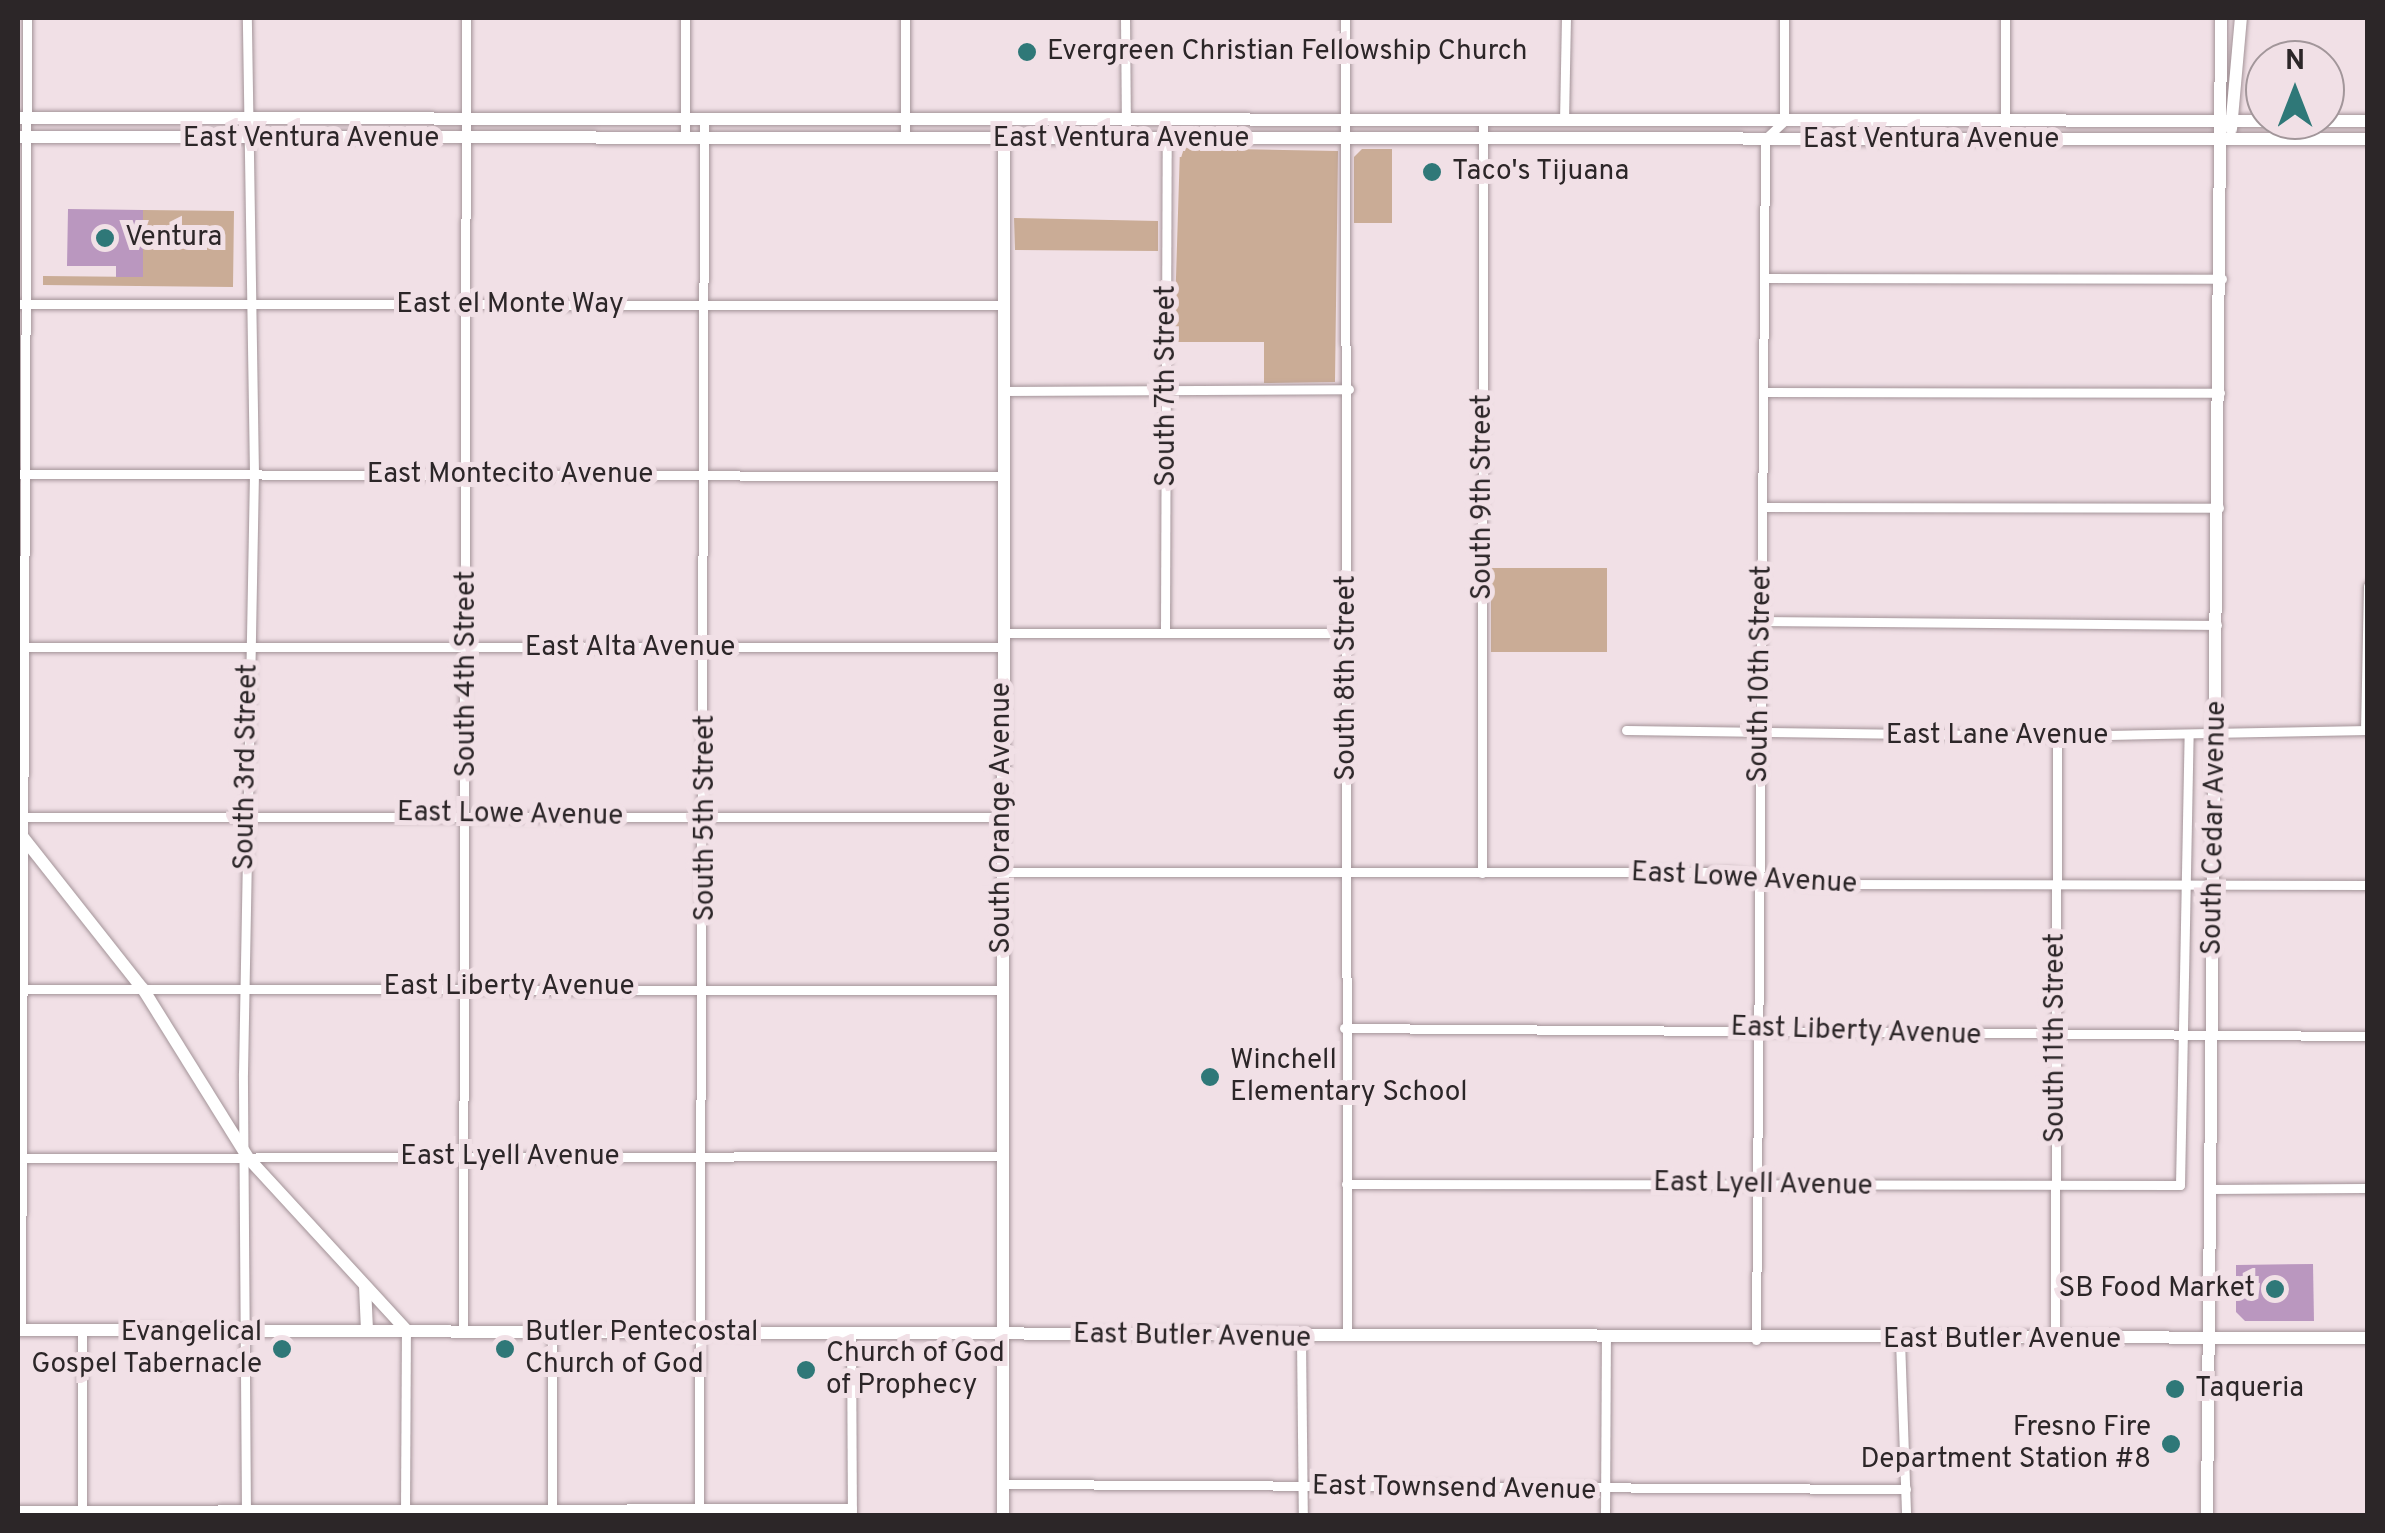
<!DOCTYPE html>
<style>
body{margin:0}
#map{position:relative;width:2385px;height:1533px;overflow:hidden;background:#f1e0e6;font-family:Overpass,sans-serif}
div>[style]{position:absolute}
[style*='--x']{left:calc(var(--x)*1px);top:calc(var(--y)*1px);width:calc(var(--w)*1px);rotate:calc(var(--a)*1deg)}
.green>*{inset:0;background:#caac96}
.building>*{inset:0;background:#ba97bf}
.roads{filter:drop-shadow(0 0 2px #a39398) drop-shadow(0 0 2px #a39398)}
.street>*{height:9px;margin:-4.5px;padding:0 4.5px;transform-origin:4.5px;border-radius:4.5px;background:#fff}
.secondary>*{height:12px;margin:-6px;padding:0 6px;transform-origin:6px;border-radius:6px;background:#fff}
.dots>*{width:28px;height:28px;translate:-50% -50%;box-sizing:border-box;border:5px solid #f1e0e6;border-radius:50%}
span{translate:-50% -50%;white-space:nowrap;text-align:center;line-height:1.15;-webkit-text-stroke:10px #f1e0e6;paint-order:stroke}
.poi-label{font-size:28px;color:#2c2628}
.left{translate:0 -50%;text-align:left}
.right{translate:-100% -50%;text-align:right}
.street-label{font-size:28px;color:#2c2628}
.frame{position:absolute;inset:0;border:20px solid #2c2628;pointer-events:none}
.north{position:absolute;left:2245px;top:40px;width:100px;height:100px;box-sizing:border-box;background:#f1e0e6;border:2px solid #a2969a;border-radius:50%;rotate:0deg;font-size:28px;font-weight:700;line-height:40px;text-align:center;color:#2c2628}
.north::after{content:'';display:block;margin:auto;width:35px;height:45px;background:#2f7878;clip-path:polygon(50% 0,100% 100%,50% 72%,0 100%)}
</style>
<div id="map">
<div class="green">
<i style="clip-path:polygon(1180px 148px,1338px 151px,1335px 382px,1264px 383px,1264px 342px,1174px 342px)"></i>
<i style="clip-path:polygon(1362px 149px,1392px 149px,1392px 223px,1354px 223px,1354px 157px)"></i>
<i style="clip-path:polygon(143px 210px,234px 211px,233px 287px,43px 285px,43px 276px,142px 277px)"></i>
<i style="clip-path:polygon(1014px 218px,1158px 221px,1158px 251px,1015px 250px)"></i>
<i style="clip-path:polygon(1491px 568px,1607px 568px,1607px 652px,1491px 652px)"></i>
</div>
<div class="building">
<i style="clip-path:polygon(68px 209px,143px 210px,143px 277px,116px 277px,116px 266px,67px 266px)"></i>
<i style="clip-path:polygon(2313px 1264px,2314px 1321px,2245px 1321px,2236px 1312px,2236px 1265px)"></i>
</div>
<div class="roads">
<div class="street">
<i style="--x:1125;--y:18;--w:121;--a:89.5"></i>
<i style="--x:1345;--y:18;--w:1318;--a:89.91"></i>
<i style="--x:1564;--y:121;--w:103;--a:-88.9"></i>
<i style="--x:685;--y:138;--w:120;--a:-90"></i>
<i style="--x:905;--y:139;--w:121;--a:-90"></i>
<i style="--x:2005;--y:139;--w:121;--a:-90"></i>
<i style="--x:1765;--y:278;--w:457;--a:0.1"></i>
<i style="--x:18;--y:304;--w:985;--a:0.06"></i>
<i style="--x:1003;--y:391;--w:346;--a:-0.3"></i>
<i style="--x:1764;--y:392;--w:456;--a:0.1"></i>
<i style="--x:18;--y:474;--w:985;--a:0.12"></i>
<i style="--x:1764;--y:507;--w:455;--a:0.1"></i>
<i style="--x:1763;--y:621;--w:454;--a:0.5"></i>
<i style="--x:1003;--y:633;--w:343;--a:0"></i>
<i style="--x:1165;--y:633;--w:494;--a:-89.8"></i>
<i style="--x:18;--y:647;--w:985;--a:0"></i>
<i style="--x:1626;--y:730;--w:431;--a:0.8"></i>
<i style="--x:2057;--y:736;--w:311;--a:-1.1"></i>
<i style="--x:2365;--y:730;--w:144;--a:-88.8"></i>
<i style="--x:20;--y:817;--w:982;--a:0"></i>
<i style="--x:1001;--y:872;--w:730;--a:0"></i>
<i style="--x:1731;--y:872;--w:85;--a:8.1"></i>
<i style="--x:1815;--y:884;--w:553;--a:0.1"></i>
<i style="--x:1482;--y:873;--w:752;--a:-89.92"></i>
<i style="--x:20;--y:989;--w:980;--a:0.06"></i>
<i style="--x:1344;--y:1028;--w:1024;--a:0.45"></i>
<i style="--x:20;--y:1158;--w:982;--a:-0.12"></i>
<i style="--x:1346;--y:1184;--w:834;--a:0.07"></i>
<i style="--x:2180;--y:1185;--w:449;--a:-88.9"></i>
<i style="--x:2210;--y:1189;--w:158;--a:-0.4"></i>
<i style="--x:21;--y:1330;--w:1312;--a:-89.74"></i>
<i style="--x:463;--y:1330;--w:1312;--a:-89.87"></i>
<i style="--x:851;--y:1332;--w:184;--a:89.7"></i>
<i style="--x:1301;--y:1339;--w:177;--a:89.4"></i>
<i style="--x:2055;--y:1339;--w:603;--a:-89.81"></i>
<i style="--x:1756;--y:1340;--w:1201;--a:-89.57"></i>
<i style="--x:1765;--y:139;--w:26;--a:-43"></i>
<i style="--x:1784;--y:121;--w:103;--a:-90"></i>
<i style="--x:1900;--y:1340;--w:176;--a:88"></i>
<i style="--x:1003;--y:1484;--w:903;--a:0.32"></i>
<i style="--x:18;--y:1510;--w:834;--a:-0.14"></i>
<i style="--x:405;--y:1512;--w:182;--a:-89.7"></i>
<i style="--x:552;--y:1512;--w:182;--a:-90"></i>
<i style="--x:82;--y:1513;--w:182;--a:-90"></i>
<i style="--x:246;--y:1516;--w:443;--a:-90.4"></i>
<i style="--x:243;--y:1073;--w:599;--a:-88.95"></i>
<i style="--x:254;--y:474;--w:456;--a:-90.9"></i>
<i style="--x:699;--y:1516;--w:1396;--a:-89.79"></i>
<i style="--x:1605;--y:1516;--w:177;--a:-89.7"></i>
</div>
<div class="secondary">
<i style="--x:18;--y:118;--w:2350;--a:0.07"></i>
<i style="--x:2231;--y:129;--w:111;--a:-84.9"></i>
<i style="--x:18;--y:137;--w:2350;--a:0.05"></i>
<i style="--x:18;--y:831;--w:201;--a:51.7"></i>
<i style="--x:143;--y:989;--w:200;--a:58.1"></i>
<i style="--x:249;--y:1159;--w:232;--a:47.4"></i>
<i style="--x:365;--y:1286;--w:44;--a:87.4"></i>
<i style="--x:18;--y:1330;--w:2350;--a:0.2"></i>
<i style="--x:1003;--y:1516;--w:1383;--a:-89.96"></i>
<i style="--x:2207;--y:1516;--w:1498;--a:-89.46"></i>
</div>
</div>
<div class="dots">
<i style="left:1027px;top:52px;background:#2f7878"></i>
<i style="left:1432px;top:172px;background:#2f7878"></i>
<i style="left:105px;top:238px;background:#2f7878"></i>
<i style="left:1210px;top:1077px;background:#2f7878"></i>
<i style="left:2275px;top:1289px;background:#2f7878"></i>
<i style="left:282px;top:1349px;background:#2f7878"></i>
<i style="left:505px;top:1349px;background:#2f7878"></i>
<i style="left:806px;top:1370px;background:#2f7878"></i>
<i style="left:2175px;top:1389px;background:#2f7878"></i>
<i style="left:2171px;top:1444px;background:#2f7878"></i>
</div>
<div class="poi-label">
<span class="left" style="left:1047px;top:52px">Evergreen Christian Fellowship Church</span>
<span class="left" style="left:1452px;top:172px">Taco's Tijuana</span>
<span class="left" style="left:125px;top:238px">Ventura</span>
<span class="left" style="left:1230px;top:1077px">Winchell<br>Elementary School</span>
<span class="right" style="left:2255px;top:1289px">SB Food Market</span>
<span class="right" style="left:262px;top:1349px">Evangelical<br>Gospel Tabernacle</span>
<span class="left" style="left:525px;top:1349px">Butler Pentecostal<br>Church of God</span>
<span class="left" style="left:826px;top:1370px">Church of God<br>of Prophecy</span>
<span class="left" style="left:2195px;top:1389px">Taqueria</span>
<span class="right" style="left:2151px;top:1444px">Fresno Fire<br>Department Station #8</span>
</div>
<div class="street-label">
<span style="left:311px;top:139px">East Ventura Avenue</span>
<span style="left:1121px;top:139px">East Ventura Avenue</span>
<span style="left:1931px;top:140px">East Ventura Avenue</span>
<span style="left:510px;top:305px">East el Monte Way</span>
<span style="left:1167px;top:386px;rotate:-90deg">South 7th Street</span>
<span style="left:510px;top:475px">East Montecito Avenue</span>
<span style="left:1483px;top:497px;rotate:-90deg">South 9th Street</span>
<span style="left:630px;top:648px">East Alta Avenue</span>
<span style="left:467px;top:674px;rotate:-90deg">South 4th Street</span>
<span style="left:1761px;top:674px;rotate:-89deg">South 10th Street</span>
<span style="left:1347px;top:678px;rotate:-90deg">South 8th Street</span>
<span style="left:1997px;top:736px">East Lane Avenue</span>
<span style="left:247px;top:767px;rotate:-89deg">South 3rd Street</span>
<span style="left:510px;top:815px;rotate:1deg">East Lowe Avenue</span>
<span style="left:706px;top:818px;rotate:-90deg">South 5th Street</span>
<span style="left:1002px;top:818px;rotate:-90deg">South Orange Avenue</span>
<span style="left:2215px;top:828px;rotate:-89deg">South Cedar Avenue</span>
<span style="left:1744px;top:879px;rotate:3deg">East Lowe Avenue</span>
<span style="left:509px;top:987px">East Liberty Avenue</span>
<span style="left:1856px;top:1032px;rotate:2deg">East Liberty Avenue</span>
<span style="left:2056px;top:1038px;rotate:-90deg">South 11th Street</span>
<span style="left:510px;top:1157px">East Lyell Avenue</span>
<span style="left:1763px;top:1185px;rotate:1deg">East Lyell Avenue</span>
<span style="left:1192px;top:1337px;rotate:1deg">East Butler Avenue</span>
<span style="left:2002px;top:1340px">East Butler Avenue</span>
<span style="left:1454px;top:1489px;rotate:1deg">East Townsend Avenue</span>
</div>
<div class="frame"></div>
<div class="north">N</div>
</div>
